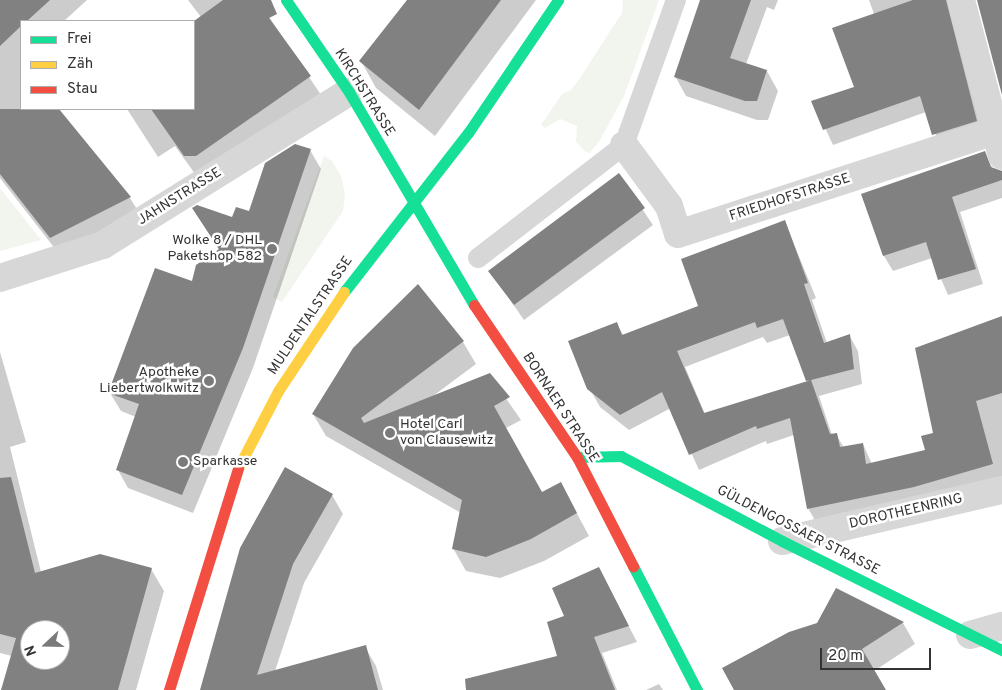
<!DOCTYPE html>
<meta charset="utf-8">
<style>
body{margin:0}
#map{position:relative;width:1002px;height:690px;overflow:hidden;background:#fff;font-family:Overpass,sans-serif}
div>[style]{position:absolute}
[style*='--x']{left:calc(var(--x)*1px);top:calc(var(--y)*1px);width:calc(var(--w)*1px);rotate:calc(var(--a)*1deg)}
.green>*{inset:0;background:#f1f5ed}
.shadow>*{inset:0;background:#0003}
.building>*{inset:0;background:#818181}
.lane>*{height:20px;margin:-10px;padding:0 10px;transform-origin:10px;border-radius:10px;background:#d7d7d7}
.street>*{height:28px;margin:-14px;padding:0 14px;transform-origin:14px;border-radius:14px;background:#d7d7d7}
.fast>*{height:11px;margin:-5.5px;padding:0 5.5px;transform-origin:5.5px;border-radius:5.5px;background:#16e098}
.slow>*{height:11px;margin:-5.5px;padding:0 5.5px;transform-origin:5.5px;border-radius:5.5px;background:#ffcf43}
.jam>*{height:11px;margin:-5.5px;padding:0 5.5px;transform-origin:5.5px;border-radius:5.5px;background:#f24e42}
.dots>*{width:14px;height:14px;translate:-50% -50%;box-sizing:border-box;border:2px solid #fff;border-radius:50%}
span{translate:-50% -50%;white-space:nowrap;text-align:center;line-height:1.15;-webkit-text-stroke:5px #fff;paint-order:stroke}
.street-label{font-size:14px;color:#333}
.poi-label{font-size:14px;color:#333}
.right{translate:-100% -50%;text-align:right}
.left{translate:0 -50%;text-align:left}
.legend{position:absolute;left:20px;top:20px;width:175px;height:90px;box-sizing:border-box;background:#fff;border:1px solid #adadad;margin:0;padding:6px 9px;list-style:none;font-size:15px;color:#333}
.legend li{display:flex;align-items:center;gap:10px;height:25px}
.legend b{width:25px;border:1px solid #adadad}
.north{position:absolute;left:20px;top:620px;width:50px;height:50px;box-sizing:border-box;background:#fff;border:1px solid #adadad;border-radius:50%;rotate:249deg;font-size:14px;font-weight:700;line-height:20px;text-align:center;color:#333}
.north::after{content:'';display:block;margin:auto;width:18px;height:22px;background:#7a7a7a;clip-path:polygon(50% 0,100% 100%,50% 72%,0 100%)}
.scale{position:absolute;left:820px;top:648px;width:111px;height:22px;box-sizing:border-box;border:2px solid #333;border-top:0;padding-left:6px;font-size:15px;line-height:18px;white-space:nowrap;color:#333;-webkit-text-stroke:4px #fff;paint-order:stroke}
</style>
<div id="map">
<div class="green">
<i style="clip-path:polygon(623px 0,659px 0,624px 96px,600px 140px,590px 153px,586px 152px,576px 142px,577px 126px,560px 119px,545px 128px,541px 125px,562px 94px,571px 90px,580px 78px,622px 13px)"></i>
<i style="clip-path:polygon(324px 156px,332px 161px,341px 176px,345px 194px,343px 211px,282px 302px,273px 297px)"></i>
<i style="clip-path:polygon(0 188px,41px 240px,0 251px)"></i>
</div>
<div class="shadow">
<i style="clip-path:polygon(0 0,87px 0,64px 21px,21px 21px,21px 109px,57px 109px,130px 198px,143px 219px,63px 259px,0 178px)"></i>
<i style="clip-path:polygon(188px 0,258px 0,323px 98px,198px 178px,175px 146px,158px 157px,127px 109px,194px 109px,194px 22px,201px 17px)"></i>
<i style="clip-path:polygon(408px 0,536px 0,435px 136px,376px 88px,361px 61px)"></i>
<i style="clip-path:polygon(701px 0,778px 0,774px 10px,767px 7px,746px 64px,767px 71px,778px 91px,768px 120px,757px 120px,686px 96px,675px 76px)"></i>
<i style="clip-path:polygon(869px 0,972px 0,984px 136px,942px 150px,926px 112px,833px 145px,813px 102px,855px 88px,874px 14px)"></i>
<i style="clip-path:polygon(310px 150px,321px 169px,253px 368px,193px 513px,128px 488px,118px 470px,136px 417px,121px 411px,110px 393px,219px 250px,194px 208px,233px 218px,249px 212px)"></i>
<i style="clip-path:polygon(984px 153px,993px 169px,1002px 171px,1002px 198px,960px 212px,983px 284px,948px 295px,932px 258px,893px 271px,884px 256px,862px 194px)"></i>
<i style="clip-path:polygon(619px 175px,653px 225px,524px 320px,490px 271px)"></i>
<i style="clip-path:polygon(evenodd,785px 222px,816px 298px,812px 300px,827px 343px,849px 335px,858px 351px,862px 384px,819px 396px,832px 435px,836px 434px,844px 448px,863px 444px,872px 464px,927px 451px,1002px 317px,1002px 481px,817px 524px,808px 508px,794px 435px,767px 444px,766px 441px,699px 470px,671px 408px,629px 430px,600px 407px,591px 391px,616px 323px,624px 336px,700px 307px,785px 222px,790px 335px,808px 382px,705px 414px,685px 367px,763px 337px,767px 343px,790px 335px)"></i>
<i style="clip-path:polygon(418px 286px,463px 342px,476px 364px,433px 396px,489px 374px,521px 420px,506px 428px,542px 494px,573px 506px,589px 536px,544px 561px,500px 578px,466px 571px,453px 548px,461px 513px,326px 436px,313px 414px)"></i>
<i style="clip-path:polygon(evenodd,0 352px,26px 442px,10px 447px,41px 572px,151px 569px,164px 591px,136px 690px,6px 690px,12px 656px,0 653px,0 352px,30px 630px,60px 630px,60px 660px,30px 660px,30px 630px)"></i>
<i style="clip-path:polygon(332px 495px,343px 514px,304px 583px,275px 671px,365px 647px,376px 666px,383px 690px,201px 690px)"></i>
<i style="clip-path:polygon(599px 569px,637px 642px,602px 653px,617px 690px,481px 690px,558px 657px,566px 616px)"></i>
<i style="clip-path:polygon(836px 589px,903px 623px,915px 644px,874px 671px,885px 690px,735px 690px,818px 624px)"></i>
<i style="clip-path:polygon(659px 684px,663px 690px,646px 690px)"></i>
</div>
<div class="building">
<i style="clip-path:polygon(0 0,50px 0,27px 21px,21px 21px,21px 26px,0 46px)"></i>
<i style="clip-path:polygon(223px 0,271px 0,277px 14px,269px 18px,311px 76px,196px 156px,184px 156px,151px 109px,194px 109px,194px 21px)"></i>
<i style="clip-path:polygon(407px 0,501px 0,419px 110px,359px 61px)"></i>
<i style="clip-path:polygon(700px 0,751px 0,730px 58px,767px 70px,757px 101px,745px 101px,674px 77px)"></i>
<i style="clip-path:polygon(913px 0,946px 0,977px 121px,932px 135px,920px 96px,823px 130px,811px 101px,854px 87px,832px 28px)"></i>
<i style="clip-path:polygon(977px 0,1002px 0,1002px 95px)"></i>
<i style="clip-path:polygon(0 109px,59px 109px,131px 197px,50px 238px,0 174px)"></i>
<i style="clip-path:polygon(295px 144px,311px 149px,243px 348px,182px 495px,116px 470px,139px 404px,108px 393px,155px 268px,192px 281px,196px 265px,219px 249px,192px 208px,197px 205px,232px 217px,236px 207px,249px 211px,265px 163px)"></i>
<i style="clip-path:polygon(985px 151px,991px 167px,1002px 171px,1002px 180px,952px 197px,976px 269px,938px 280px,926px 242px,883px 256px,861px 194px)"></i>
<i style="clip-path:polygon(619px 173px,645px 208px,514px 305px,488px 271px)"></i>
<i style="clip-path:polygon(evenodd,785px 220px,808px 283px,804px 284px,824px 343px,850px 334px,854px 369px,811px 380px,830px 434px,837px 433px,840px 447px,863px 443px,866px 464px,925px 450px,921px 436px,933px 433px,915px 348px,1002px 316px,1002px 393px,976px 401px,993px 464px,914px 487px,807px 509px,790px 418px,757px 429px,756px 426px,689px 455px,662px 392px,620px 415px,587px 389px,568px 341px,617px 322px,622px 335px,698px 306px,681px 259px,785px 220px,783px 319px,806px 381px,811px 380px,704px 413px,677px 351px,755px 322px,757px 328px,783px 319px)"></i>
<i style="clip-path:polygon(418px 284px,464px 341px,361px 418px,364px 423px,490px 373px,510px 397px,494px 406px,542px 492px,561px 482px,577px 513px,531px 539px,486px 557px,452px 549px,462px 500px,312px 414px,353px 348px)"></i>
<i style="clip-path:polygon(285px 467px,333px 494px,293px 564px,257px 675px,366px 645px,378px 690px,200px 690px,240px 548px)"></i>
<i style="clip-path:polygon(evenodd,11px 477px,35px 573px,100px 554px,152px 568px,118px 690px,1px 690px,16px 638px,0 634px,0 478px,11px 477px,30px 630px,60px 630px,60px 660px,30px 660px,30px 630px)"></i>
<i style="clip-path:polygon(599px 567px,629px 626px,594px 637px,615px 690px,466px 690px,465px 679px,557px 656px,547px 622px,564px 616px,552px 588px)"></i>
<i style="clip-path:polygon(836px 588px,904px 622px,862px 649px,886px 690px,734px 690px,722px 668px,789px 632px,817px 623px)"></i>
</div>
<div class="lane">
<i style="--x:478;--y:258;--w:185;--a:-37.7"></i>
<i style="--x:624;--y:145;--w:154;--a:-70.3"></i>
</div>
<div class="street">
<i style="--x:961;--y:0;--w:161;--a:75.3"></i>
<i style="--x:624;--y:145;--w:76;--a:53.6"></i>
<i style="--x:669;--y:206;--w:29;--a:72"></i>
<i style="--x:678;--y:234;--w:341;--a:-18"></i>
<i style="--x:0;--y:278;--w:108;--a:-17.8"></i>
<i style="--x:103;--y:245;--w:290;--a:-31.9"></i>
<i style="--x:782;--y:541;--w:226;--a:-13.1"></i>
<i style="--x:970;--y:635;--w:33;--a:-16"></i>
</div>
<div class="fast">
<i style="--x:286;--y:0;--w:112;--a:55.6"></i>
<i style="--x:349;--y:92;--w:247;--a:59.6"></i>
<i style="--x:344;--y:292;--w:202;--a:-52.1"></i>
<i style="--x:468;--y:133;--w:161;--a:-55.9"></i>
<i style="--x:577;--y:457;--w:44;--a:-1.3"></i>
<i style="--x:621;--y:456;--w:182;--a:27.8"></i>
<i style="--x:782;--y:541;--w:246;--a:26.4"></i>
<i style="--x:633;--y:566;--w:140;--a:62.7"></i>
</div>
<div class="slow">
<i style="--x:238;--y:468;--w:87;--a:-62.5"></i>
<i style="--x:278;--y:391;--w:119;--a:-56.3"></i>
</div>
<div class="jam">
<i style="--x:474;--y:305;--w:184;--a:55.9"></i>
<i style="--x:577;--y:457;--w:123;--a:62.8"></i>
<i style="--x:169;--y:690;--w:232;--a:-72.7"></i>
</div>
<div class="dots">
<i style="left:272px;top:249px;background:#7a7a7a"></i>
<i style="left:209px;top:381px;background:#7a7a7a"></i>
<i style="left:390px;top:433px;background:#7a7a7a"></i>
<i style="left:183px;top:462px;background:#7a7a7a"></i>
</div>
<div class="street-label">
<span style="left:364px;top:93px;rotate:58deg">KIRCHSTRASSE</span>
<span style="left:180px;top:197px;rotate:-32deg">JAHNSTRASSE</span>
<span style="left:790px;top:198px;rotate:-18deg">FRIEDHOFSTRASSE</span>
<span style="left:311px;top:316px;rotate:-56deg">MULDENTALSTRASSE</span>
<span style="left:560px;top:408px;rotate:57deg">BORNAER STRASSE</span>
<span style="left:906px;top:512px;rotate:-13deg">DOROTHEENRING</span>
<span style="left:798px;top:531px;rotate:27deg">GÜLDENGOSSAER STRASSE</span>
</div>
<div class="poi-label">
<span class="right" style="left:262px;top:249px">Wolke 8 / DHL<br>Paketshop 582</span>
<span class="right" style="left:199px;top:381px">Apotheke<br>Liebertwolkwitz</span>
<span class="left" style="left:400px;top:433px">Hotel Carl<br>von Clausewitz</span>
<span class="left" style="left:193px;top:462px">Sparkasse</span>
</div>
<ul class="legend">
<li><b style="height:6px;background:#16e098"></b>Frei</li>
<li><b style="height:6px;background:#ffcf43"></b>Zäh</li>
<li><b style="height:6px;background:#f24e42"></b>Stau</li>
</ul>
<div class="north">N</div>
<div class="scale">20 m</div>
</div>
